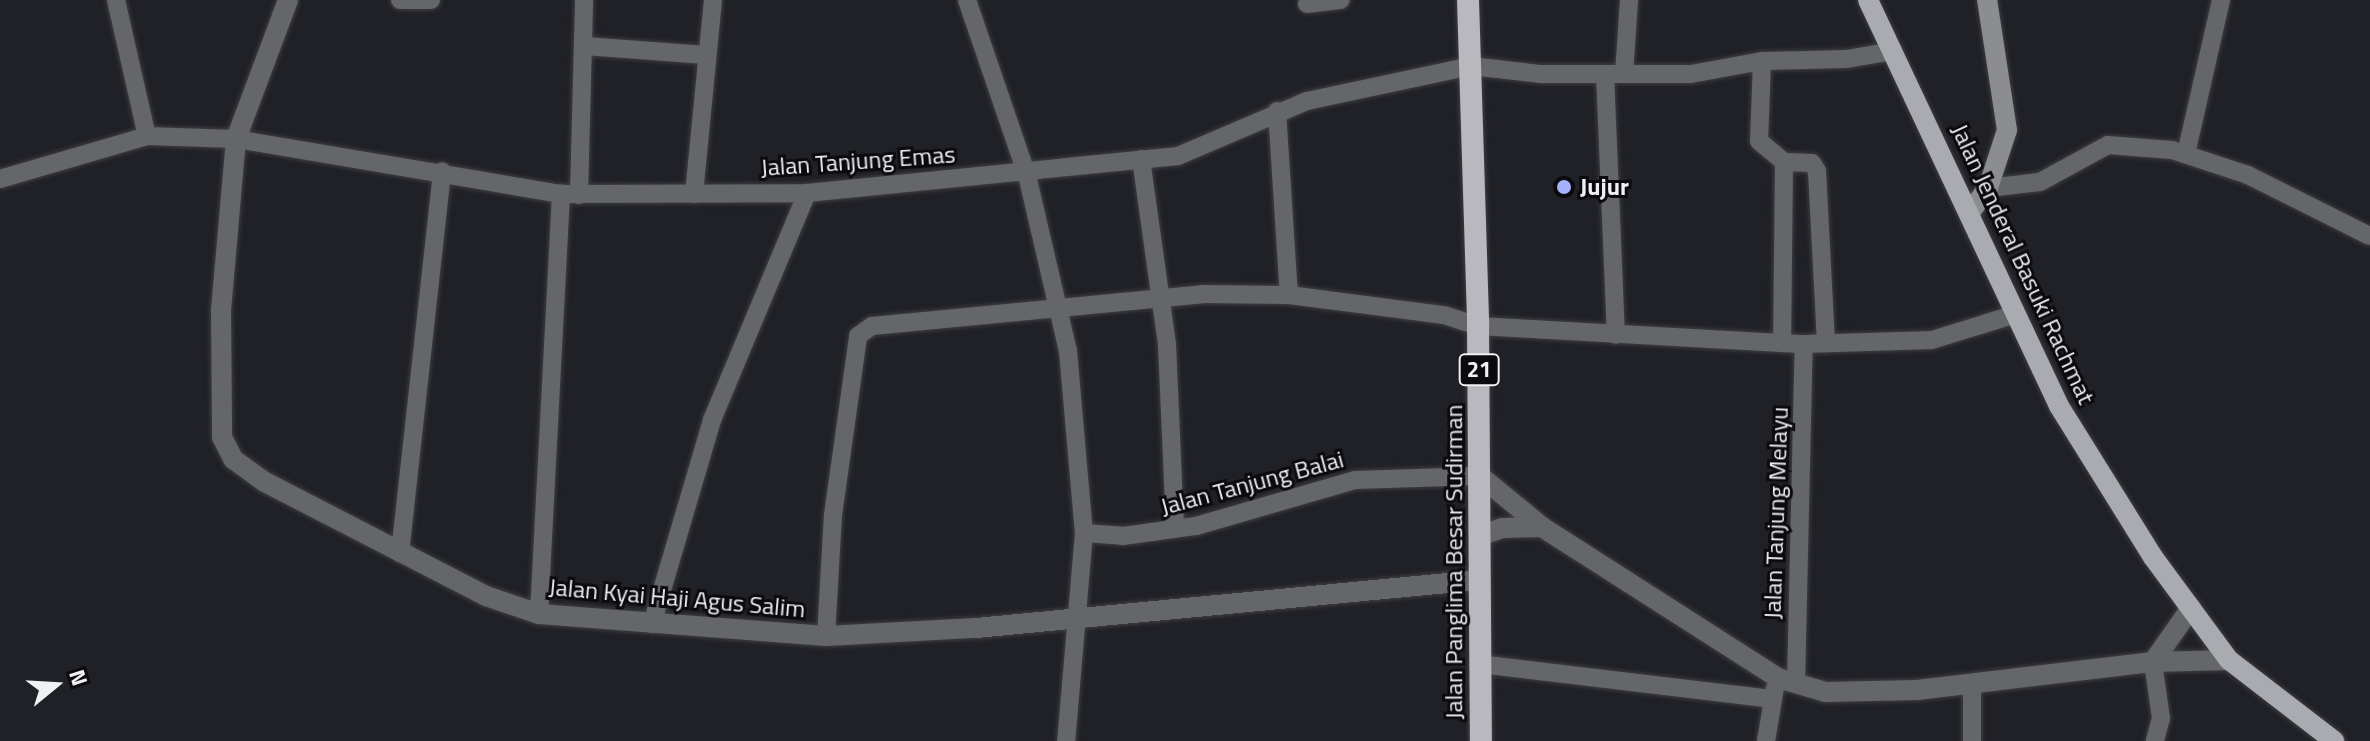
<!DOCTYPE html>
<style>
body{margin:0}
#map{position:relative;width:2370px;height:741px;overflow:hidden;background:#202126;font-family:"Titillium Web",sans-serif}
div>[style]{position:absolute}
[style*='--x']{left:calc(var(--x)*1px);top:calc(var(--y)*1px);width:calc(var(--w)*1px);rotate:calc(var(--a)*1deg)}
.roads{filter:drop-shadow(0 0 2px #3d3e43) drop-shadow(0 0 2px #3d3e43)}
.minor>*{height:18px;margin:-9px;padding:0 9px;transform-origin:9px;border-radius:9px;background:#656668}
.tertiary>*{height:20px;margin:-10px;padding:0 10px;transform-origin:10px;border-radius:10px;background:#656668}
.secondary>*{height:20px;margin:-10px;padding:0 10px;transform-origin:10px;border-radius:10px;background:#8c8d91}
.primary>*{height:20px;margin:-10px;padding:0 10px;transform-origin:10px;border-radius:10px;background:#aaabb0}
.trunk>*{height:22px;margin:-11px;padding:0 11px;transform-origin:11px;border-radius:11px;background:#b8b8be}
.dots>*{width:22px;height:22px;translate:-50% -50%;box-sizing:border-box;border:4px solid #0b0b0d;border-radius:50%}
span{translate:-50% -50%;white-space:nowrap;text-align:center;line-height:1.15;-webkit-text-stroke:6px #0b0b0d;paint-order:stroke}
.shield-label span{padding:2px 6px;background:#0b0b0d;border:2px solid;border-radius:6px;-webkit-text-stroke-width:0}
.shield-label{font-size:22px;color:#f0f1f4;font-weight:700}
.street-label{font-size:24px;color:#f0f1f4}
.poi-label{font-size:24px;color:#f0f1f4;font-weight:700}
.left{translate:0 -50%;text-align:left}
.north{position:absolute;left:16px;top:645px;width:80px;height:80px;-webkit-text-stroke:6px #0b0b0d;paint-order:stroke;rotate:72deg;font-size:22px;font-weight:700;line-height:32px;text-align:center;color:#f0f1f4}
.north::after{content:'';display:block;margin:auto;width:28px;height:36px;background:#f0f1f4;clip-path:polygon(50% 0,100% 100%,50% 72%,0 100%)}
</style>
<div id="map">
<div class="roads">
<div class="minor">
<i style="--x:116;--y:0;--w:139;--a:77.2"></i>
<i style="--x:400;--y:0;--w:31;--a:0"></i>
<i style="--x:967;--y:0;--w:185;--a:71.1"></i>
<i style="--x:1027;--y:175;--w:181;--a:76.9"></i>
<i style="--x:1068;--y:351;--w:183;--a:85"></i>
<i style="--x:1084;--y:533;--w:209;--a:94.9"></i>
<i style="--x:1307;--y:4;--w:34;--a:-7"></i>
<i style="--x:584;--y:46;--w:123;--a:4.2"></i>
<i style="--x:1762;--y:61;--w:80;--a:92.1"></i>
<i style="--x:1759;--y:141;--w:33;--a:40"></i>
<i style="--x:1784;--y:162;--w:181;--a:90.6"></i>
<i style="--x:1605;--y:74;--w:261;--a:87.6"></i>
<i style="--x:1624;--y:74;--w:74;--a:-86.1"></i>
<i style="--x:1277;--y:111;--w:184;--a:86.3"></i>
<i style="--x:2186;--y:154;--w:158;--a:-77.2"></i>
<i style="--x:1141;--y:159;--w:187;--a:82"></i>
<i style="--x:1167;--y:344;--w:185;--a:87.5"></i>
<i style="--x:1784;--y:162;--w:28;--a:2"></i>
<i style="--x:1812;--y:163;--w:9;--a:58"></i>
<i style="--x:1817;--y:171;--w:172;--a:87"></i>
<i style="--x:0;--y:179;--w:153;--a:-16.3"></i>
<i style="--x:147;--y:136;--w:89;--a:1.9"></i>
<i style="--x:236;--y:139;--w:330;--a:9.6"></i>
<i style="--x:561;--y:194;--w:246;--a:-0.2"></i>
<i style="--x:807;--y:193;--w:373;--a:-5.7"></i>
<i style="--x:1178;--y:156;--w:140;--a:-23.1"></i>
<i style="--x:1307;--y:101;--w:168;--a:-12"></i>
<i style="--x:1471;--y:66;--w:69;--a:6.6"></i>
<i style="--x:1540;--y:74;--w:151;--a:0"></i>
<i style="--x:1691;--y:74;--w:72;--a:-10.4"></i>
<i style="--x:1762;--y:61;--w:85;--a:-1.3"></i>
<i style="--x:1847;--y:59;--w:47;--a:-9.9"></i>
<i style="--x:1988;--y:188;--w:52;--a:-6.6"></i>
<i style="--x:2040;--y:182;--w:77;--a:-28.6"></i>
<i style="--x:2108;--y:145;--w:64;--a:4.5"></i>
<i style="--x:2172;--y:150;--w:80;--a:18.2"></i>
<i style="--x:2248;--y:175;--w:136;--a:26.6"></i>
<i style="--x:694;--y:194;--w:195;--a:-84.4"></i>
<i style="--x:579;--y:195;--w:195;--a:-88.5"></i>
<i style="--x:1084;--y:533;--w:39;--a:4"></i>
<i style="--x:1123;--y:536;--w:74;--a:-7.8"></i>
<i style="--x:1196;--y:526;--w:166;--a:-16.1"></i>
<i style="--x:1355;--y:480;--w:125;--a:-1.8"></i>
<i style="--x:400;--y:553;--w:384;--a:-83.7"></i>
<i style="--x:539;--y:614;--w:421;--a:-87"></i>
<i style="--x:652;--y:624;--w:213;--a:-73.6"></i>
<i style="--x:712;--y:420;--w:246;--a:-67.3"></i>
<i style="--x:826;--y:636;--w:121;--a:-86.7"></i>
<i style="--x:833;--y:515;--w:181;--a:-82"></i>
<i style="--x:858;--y:336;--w:17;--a:-36"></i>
<i style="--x:872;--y:326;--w:332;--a:-5.5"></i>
<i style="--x:1202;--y:294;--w:87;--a:0.7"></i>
<i style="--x:1289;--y:295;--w:156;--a:7.4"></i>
<i style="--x:1444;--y:315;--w:36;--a:18"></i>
<i style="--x:1478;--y:326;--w:326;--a:3.2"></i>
<i style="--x:1804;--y:344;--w:128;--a:-1.8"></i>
<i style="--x:1932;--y:340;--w:85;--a:-17.2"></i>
<i style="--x:2153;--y:662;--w:57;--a:81.9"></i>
<i style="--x:2161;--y:718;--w:24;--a:105"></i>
<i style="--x:1479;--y:664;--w:294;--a:6.8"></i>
<i style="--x:1796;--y:684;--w:340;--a:-88.7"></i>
<i style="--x:1766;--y:741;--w:54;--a:-80.4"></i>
<i style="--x:1972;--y:741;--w:57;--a:-90"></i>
</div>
<div class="tertiary">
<i style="--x:288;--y:0;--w:148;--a:110.5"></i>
<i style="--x:236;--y:139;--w:172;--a:95"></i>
<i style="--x:221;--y:310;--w:127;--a:89.5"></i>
<i style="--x:222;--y:437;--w:25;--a:63"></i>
<i style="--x:233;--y:459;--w:39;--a:36"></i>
<i style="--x:265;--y:482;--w:249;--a:27.3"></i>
<i style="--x:486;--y:596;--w:56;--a:18.8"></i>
<i style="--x:539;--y:614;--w:288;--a:4.4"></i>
<i style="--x:826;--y:636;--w:150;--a:-3.1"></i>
<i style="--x:976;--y:628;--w:505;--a:-5.45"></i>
<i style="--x:1480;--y:476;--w:80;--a:39.4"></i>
<i style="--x:1542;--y:527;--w:280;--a:32.6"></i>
<i style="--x:1778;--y:678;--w:50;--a:16.3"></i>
<i style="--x:1826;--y:692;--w:91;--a:-1.3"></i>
<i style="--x:1917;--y:690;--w:238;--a:-6.8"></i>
<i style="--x:2153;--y:662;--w:76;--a:-1.5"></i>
<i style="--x:1479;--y:536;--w:24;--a:-19"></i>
<i style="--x:1502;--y:528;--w:40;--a:-1.4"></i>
<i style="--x:2153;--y:662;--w:66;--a:-54.9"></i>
</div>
<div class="secondary">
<i style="--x:1971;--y:211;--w:29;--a:-54"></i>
<i style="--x:1988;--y:188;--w:61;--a:-71.9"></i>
<i style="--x:2007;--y:130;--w:132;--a:-98.7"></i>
</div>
<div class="primary">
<i style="--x:1868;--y:0;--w:449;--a:64.8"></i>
<i style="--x:2059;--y:406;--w:178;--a:58.1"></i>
<i style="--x:2153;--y:557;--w:128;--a:53.6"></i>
<i style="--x:2229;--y:660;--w:133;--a:37.6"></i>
</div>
<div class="trunk">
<i style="--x:1468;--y:0;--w:326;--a:88.2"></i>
<i style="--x:1478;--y:326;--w:415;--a:89.6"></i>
</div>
</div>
<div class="dots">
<i style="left:1564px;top:187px;background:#a5b1fc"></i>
</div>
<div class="shield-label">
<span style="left:1479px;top:370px">21</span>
</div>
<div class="street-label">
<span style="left:858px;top:161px;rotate:-4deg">Jalan Tanjung Emas</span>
<span style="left:2023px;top:264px;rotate:65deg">Jalan Jenderal Basuki Rachmat</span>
<span style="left:1252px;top:483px;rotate:-15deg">Jalan Tanjung Balai</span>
<span style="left:1776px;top:513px;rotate:-88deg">Jalan Tanjung Melayu</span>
<span style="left:1454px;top:562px;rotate:-90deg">Jalan Panglima Besar Sudirman</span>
<span style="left:677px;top:598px;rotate:5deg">Jalan Kyai Haji Agus Salim</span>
</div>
<div class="poi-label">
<span class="left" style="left:1580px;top:187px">Jujur</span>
</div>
<div class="north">N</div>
</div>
